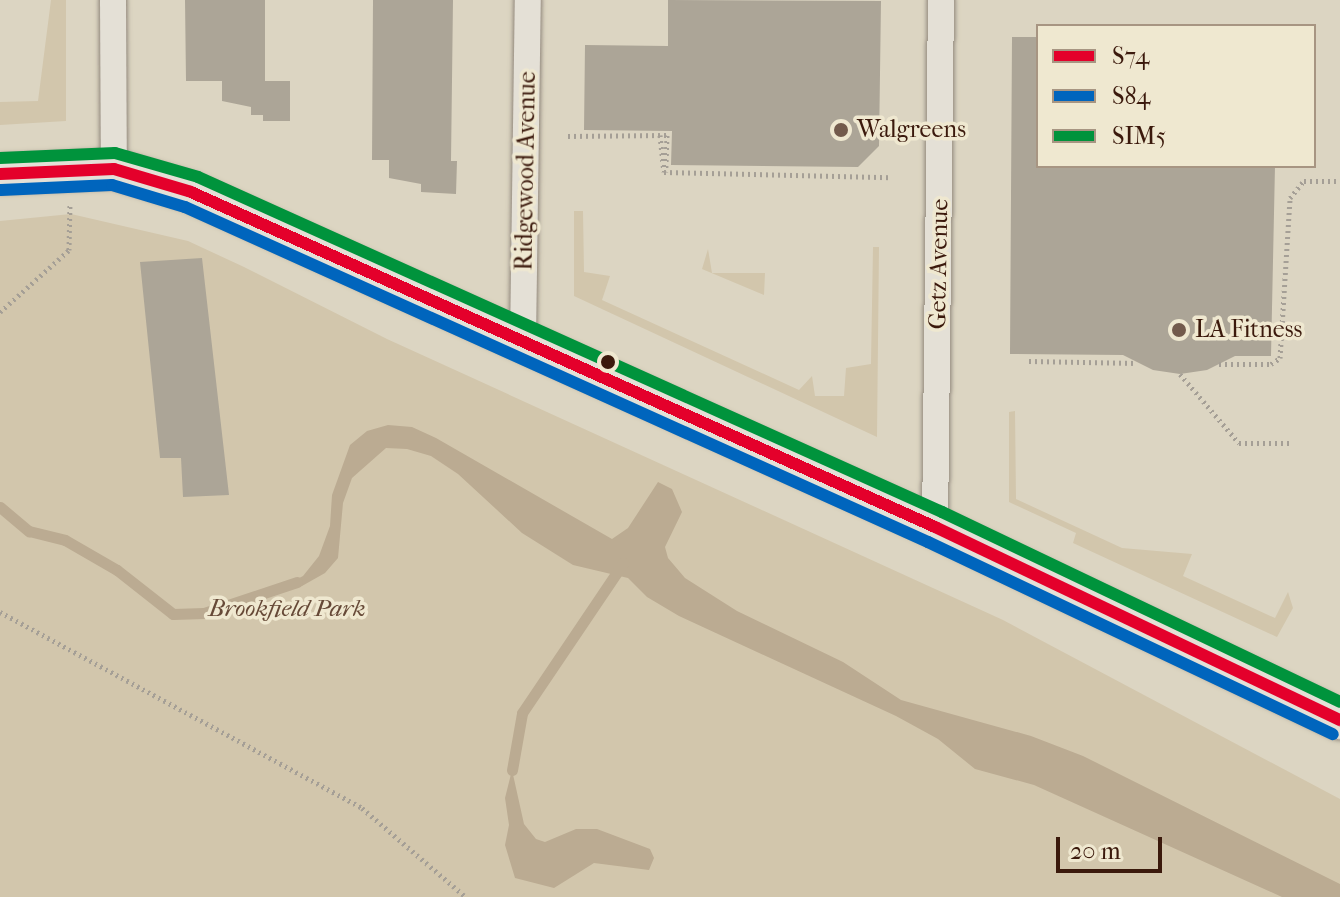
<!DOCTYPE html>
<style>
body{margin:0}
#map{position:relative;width:1340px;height:897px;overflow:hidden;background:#dcd5c2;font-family:"IM FELL French Canon",serif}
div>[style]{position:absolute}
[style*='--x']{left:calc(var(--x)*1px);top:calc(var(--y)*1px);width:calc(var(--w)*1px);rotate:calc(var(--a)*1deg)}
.green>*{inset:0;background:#d2c6ac}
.water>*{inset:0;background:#bbab92}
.stream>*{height:11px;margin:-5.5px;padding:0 5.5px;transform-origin:5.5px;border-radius:5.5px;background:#bbab92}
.building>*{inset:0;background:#aca597}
.path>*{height:5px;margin-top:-2.5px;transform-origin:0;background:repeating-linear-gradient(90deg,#a59f96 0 2px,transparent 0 6px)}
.roads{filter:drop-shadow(0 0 2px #938a7e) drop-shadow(0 0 2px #938a7e)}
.street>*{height:26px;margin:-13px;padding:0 13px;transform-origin:13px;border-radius:13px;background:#e4e0d6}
.secondary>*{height:38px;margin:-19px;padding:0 19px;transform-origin:19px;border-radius:19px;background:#e4e0d6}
.bus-1>*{height:12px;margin:-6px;padding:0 6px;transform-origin:6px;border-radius:6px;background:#e4002b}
.bus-2>*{height:12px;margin:-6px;padding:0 6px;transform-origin:6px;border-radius:6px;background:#0065bd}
.bus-3>*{height:12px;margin:-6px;padding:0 6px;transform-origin:6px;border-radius:6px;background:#00933c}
.dots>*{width:22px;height:22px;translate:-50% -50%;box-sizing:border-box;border:4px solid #efe8d0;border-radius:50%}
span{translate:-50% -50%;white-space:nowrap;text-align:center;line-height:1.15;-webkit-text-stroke:7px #efe8d0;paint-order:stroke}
.poi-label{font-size:24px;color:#3b190c}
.left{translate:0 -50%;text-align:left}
.street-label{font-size:24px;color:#3b190c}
.park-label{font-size:24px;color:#664937;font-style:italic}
.legend{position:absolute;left:1036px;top:24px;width:280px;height:144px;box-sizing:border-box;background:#efe8d0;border:2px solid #a79582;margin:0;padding:10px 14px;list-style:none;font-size:24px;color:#3b190c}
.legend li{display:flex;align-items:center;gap:16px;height:40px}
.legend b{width:40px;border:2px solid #a79582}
.scale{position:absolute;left:1056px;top:837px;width:106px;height:36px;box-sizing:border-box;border:4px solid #3b190c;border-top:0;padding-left:10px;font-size:24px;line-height:28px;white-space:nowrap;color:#3b190c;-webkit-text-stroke:6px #efe8d0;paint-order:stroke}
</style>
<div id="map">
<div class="green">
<i style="clip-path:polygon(51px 0,66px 0,66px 121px,0 125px,0 102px,38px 101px)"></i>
<i style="clip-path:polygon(574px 211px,583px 211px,584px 272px,610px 276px,602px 300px,799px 390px,812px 376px,815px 396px,844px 396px,846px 368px,871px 364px,873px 247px,879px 247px,877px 437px,574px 296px)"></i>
<i style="clip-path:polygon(71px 214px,188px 241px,244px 267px,387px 339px,1003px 620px,1340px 799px,1340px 897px,0 897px,0 221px)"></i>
<i style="clip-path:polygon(708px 249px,712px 273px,765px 273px,764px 295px,702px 269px)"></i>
<i style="clip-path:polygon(1015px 411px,1016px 499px,1122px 548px,1192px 554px,1183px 576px,1275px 618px,1288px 592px,1293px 608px,1277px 637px,1073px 543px,1076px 533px,1009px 502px,1009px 412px)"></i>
</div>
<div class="water">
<i style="clip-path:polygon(388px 425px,412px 427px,436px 438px,612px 539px,628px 528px,658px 482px,672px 489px,682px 512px,665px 547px,668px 558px,685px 578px,737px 611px,843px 662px,901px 700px,1031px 736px,1083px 756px,1340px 884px,1340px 897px,1282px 897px,1034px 785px,975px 769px,938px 739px,896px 716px,679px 616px,647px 597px,628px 578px,573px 565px,522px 533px,458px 474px,431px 456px,407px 449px,386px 448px,352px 478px,343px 503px,338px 558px,325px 573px,302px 586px,284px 586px,303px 576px,319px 556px,330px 526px,332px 495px,350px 445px,367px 431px)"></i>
<i style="clip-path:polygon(512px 770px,524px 824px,536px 839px,545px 842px,576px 829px,597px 829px,650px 849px,654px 858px,649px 870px,594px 863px,554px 888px,515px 878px,505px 845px,509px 825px,505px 798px)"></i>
</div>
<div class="stream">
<i style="--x:0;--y:507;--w:38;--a:40"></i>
<i style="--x:29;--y:531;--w:37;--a:14"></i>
<i style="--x:65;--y:540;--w:60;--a:30"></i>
<i style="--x:117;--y:570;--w:71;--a:38.2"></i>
<i style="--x:173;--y:614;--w:31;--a:-2"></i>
<i style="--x:204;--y:613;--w:98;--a:-18.4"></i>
<i style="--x:512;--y:770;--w:58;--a:-80"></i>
<i style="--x:522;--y:713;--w:181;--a:-56"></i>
</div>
<div class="building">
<i style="clip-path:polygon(185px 0,265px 0,265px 81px,290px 81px,290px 121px,263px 121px,263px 115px,251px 115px,251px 107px,222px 101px,222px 81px,186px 81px)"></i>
<i style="clip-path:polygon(373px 0,453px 0,451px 161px,457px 161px,456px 194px,421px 192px,421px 184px,389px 178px,389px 160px,372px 160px)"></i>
<i style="clip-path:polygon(668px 0,881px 1px,879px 146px,858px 167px,671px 165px,672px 131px,584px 130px,585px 45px,668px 46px)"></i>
<i style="clip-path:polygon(1012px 37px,1038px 37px,1038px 166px,1275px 166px,1271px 356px,1235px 356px,1207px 370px,1180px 374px,1153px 370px,1123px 355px,1010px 354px)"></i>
<i style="clip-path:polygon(202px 258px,229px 495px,183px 497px,181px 458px,160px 458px,140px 262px)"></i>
</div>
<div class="path">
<i style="--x:660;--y:135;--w:37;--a:84"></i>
<i style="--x:664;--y:172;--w:226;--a:1.3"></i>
<i style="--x:568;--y:136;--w:99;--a:-0.6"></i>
<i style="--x:667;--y:135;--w:37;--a:92"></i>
<i style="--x:0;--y:312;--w:93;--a:-41.9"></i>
<i style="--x:69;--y:250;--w:46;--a:-88.8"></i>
<i style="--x:1029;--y:361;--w:108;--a:1.1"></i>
<i style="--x:1219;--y:364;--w:52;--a:0"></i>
<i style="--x:1271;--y:364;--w:11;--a:-34"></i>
<i style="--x:1280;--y:358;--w:160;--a:-86.4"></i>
<i style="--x:1290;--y:198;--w:22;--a:-51"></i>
<i style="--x:1304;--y:181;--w:36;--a:0"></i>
<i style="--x:1180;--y:374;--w:91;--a:49.5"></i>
<i style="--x:1239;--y:443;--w:51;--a:0"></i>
<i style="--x:0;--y:612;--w:412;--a:28.4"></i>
<i style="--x:362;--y:808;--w:137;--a:40.6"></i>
</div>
<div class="roads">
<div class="street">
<i style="--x:113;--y:0;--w:169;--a:89.7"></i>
<i style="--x:523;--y:341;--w:341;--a:-89.2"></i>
<i style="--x:935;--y:527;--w:527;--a:-89.35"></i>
</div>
<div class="secondary">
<i style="--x:0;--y:174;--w:114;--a:-2.5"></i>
<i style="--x:114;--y:169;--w:80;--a:16.6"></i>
<i style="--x:191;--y:192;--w:816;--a:24.24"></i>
<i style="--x:935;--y:527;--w:449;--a:25.5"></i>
</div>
</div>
<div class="bus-1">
<i style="--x:0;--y:174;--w:114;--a:-2.5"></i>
<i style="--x:114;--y:169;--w:80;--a:16.6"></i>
<i style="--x:191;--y:192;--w:816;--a:24.24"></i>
<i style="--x:935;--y:527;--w:449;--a:25.5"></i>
</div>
<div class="bus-2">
<i style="--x:1;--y:190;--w:111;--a:-2.6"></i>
<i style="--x:112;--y:185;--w:76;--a:16.8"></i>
<i style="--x:185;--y:207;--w:815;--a:24.27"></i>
<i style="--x:928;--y:542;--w:448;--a:25.4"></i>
</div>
<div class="bus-3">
<i style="--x:0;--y:158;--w:115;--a:-2.5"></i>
<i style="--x:115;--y:153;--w:86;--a:16.1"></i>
<i style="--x:198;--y:177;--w:816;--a:24.24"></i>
<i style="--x:942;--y:512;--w:441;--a:25.5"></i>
</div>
<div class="dots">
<i style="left:841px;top:130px;background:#735b4c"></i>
<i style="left:1179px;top:330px;background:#735b4c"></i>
<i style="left:608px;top:362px;background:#3b190c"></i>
</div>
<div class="poi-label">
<span class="left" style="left:857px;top:130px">Walgreens</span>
<span class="left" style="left:1195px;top:330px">LA Fitness</span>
</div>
<div class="street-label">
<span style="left:526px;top:171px;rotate:-89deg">Ridgewood Avenue</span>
<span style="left:939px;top:264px;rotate:-89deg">Getz Avenue</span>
</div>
<div class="park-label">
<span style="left:287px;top:609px">Brookfield Park</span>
</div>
<ul class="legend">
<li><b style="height:10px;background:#e4002b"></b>S74</li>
<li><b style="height:10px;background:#0065bd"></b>S84</li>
<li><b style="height:10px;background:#00933c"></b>SIM5</li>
</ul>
<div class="scale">20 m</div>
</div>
